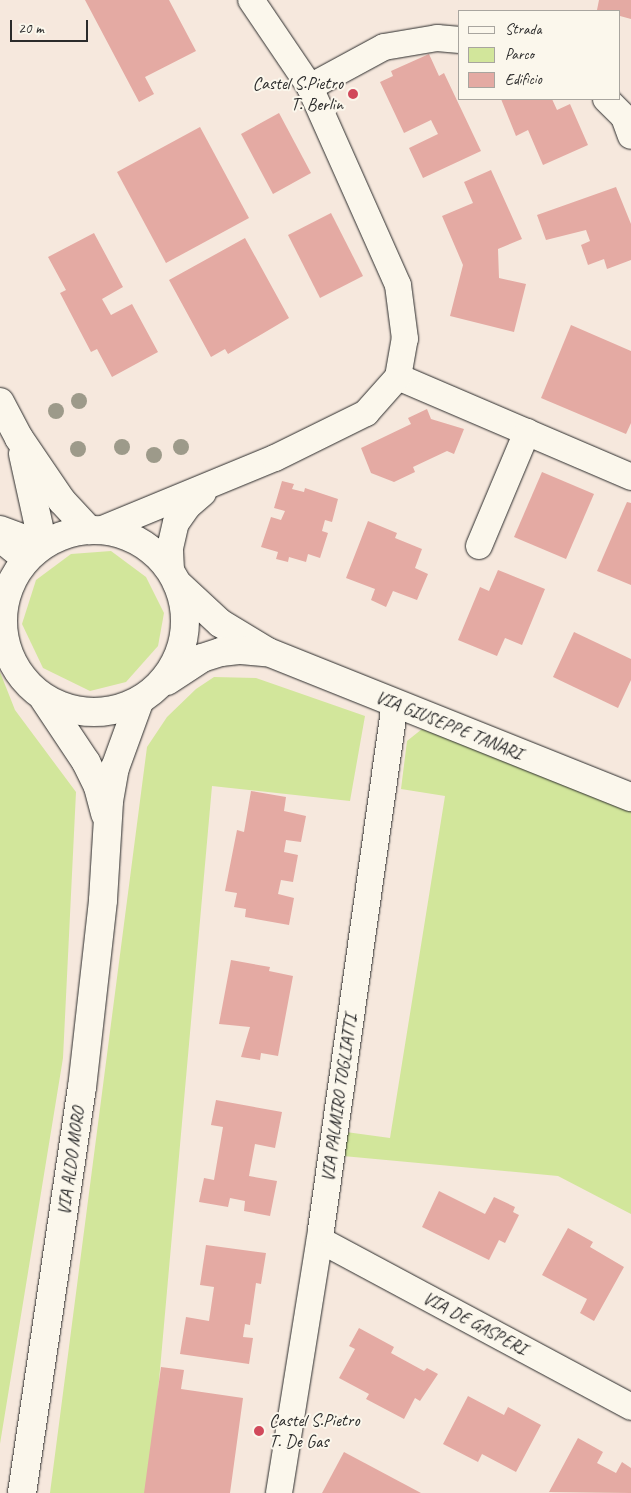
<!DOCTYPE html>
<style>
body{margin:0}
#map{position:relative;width:631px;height:1493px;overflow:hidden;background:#f6e8dd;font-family:Caveat,sans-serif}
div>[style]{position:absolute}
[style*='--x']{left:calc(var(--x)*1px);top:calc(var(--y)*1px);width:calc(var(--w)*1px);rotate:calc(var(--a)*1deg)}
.green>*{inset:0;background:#d2e69b}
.building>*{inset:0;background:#e4aaa3}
.roads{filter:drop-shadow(0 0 1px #2b2b2b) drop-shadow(0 0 1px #2b2b2b)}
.street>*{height:26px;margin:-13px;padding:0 13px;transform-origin:13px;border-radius:13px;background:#fbf7ec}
.secondary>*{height:28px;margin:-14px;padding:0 14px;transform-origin:14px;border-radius:14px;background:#fbf7ec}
.secondary>.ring{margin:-14px;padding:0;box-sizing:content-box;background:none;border:28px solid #fbf7ec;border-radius:50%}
.trees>*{width:16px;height:16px;margin:-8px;border-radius:50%;background:#9d9a8a}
.dots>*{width:14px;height:14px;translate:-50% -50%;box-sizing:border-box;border:2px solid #fbf7ec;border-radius:50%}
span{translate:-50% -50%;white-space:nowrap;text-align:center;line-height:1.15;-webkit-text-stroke:4px #fbf7ec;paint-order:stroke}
.poi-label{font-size:18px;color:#2b2b2b}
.right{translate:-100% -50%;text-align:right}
.left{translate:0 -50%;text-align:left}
.street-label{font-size:18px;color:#2b2b2b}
.legend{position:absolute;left:458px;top:10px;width:162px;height:90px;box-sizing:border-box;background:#fbf7ec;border:1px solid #a8a59f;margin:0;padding:6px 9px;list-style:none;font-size:15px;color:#2b2b2b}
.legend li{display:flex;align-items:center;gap:10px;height:25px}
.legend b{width:25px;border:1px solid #a8a59f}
.scale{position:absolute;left:10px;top:20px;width:78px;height:22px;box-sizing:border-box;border:2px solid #2b2b2b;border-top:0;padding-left:6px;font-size:15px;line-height:18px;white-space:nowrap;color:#2b2b2b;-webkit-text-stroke:4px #fbf7ec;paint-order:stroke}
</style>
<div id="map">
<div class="green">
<i style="clip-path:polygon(111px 551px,146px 577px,164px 613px,158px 646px,126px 682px,90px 691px,43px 668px,22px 624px,36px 580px,71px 554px)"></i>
<i style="clip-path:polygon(0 672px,15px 710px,76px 792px,63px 1058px,0 1444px)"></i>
<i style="clip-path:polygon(214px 677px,256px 678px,365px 716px,350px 801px,212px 786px,149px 1493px,50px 1493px,147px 747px,167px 717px,196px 689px)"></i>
<i style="clip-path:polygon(422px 729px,631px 809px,631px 1214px,558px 1176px,343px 1156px,346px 1132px,390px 1138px,445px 796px,401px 789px,407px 741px)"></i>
</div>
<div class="building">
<i style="clip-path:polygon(85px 0,169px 0,196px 51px,145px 77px,154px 94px,139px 102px)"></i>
<i style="clip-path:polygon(599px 0,631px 0,631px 19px,620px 16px,620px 11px,597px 10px)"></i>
<i style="clip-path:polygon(429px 54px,439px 76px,444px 73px,481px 151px,423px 178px,409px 148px,438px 134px,431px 120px,404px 133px,380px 82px,393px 76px,391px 71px)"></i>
<i style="clip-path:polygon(501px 99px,552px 99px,557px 110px,570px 104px,588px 145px,543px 165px,528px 130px,516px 136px)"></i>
<i style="clip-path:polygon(279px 113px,311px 173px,273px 194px,241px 134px)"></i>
<i style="clip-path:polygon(200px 127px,249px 218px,166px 263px,117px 172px)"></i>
<i style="clip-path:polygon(491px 170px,522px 239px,498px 249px,499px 278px,526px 284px,514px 332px,450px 316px,463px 265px,442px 216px,473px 203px,464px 182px)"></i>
<i style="clip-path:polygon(616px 187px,631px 224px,631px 260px,607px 269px,604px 259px,588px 265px,581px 245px,590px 241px,586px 230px,546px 240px,537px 215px)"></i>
<i style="clip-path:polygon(331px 213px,363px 276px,320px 298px,288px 235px)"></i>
<i style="clip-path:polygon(94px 233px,123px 287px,102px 299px,111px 315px,132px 304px,158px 352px,112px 377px,97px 349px,91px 352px,60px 293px,66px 290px,48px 257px)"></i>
<i style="clip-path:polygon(245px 238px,289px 318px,228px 354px,225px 349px,211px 357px,169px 280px)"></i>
<i style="clip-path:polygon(571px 325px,631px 351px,631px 423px,626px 434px,541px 398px)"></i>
<i style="clip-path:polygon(427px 409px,431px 419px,464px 429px,454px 454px,447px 451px,413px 467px,415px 472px,394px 482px,371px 473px,361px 448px,411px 424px,408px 418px)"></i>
<i style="clip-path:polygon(542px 472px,594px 494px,566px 559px,514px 537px)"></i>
<i style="clip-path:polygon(282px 481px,294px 484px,292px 489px,304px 492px,305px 488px,338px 499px,332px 522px,325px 520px,322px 531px,328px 533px,320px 558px,308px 554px,306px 562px,289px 557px,288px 562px,276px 559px,278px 552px,261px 547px,271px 517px,281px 520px,285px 511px,274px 508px)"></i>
<i style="clip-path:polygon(627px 502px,631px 503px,631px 585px,597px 571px)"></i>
<i style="clip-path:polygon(368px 521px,397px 533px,395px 538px,422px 549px,415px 568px,428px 574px,417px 600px,393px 591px,386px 607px,371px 600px,375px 589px,346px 578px)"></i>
<i style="clip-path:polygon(498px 570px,545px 589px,522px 645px,505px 638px,497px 656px,458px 640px,480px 587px,489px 591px)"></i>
<i style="clip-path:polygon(574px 632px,631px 659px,631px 680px,618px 708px,553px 677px)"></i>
<i style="clip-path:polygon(251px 791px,286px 797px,284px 811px,306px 816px,301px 842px,286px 840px,284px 852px,298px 855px,293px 882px,281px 880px,278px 894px,294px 898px,289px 925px,245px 917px,246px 909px,234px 907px,237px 893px,225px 891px,237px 830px,244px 832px)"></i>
<i style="clip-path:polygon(231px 960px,270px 967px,269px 971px,293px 976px,278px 1056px,261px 1053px,260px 1060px,241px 1057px,250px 1027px,219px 1024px)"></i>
<i style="clip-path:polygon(216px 1100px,282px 1112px,275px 1148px,255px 1144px,249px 1176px,277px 1181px,270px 1216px,244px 1211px,245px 1201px,230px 1198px,228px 1207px,199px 1202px,204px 1178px,214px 1180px,223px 1127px,211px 1125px)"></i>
<i style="clip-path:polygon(439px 1191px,485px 1214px,494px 1197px,515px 1207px,513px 1212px,519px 1215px,505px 1243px,499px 1240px,489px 1260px,422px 1227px)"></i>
<i style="clip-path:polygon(568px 1228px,593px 1242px,590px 1247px,624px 1267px,594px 1321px,580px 1313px,587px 1299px,542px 1275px)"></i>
<i style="clip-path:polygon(206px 1245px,266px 1253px,261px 1284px,256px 1283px,250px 1325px,245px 1324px,243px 1337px,253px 1338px,249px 1364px,180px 1354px,186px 1317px,209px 1321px,214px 1287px,200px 1285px)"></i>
<i style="clip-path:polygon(359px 1328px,394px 1347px,391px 1353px,424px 1371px,427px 1368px,438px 1374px,420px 1401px,415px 1398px,404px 1419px,366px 1399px,369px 1394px,339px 1378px,355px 1349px,349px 1346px)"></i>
<i style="clip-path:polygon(161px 1367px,184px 1370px,181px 1389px,243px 1398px,230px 1493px,144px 1493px)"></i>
<i style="clip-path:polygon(468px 1396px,504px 1415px,508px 1407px,541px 1425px,516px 1472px,482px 1454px,478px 1462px,443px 1444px)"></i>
<i style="clip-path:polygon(578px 1438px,603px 1452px,597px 1463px,616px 1473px,622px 1462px,631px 1468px,631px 1493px,549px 1492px)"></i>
<i style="clip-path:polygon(344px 1452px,421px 1493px,322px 1493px)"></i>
</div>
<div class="roads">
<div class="street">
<i style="--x:310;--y:87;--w:84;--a:-28.4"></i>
<i style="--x:384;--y:47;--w:54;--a:-9.6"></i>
<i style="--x:437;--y:38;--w:23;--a:5"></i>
<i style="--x:606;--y:99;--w:25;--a:45"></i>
<i style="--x:624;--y:117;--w:20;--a:70"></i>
<i style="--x:398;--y:377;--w:254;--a:23.2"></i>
<i style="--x:0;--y:529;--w:46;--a:20.4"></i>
<i style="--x:100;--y:530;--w:189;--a:-22.4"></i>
<i style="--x:275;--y:458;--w:102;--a:-26.3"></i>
<i style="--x:366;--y:413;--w:48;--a:-48.4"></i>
<i style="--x:398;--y:377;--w:39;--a:-80"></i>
<i style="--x:405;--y:339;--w:54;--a:-97.4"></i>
<i style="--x:398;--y:285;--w:217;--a:-114"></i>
<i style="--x:310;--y:87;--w:105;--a:-124.1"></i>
<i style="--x:0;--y:539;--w:33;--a:39"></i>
<i style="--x:479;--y:546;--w:124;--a:-67.2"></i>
<i style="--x:171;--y:570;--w:22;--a:-93"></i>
<i style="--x:170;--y:548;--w:26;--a:-77"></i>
<i style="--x:176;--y:523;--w:19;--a:-55"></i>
<i style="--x:187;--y:507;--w:21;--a:-41"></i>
<i style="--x:320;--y:1240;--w:353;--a:28.2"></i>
<i style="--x:279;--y:1493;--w:266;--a:-80.9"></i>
<i style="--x:321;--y:1230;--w:532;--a:-82.01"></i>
</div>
<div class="secondary">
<i style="--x:0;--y:402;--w:41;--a:62.2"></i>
<i style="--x:19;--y:438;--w:76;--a:55.7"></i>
<i style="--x:62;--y:501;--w:40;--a:47"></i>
<i style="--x:23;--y:454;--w:93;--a:77.6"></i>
<i class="ring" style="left:3px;top:530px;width:154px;height:154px"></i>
<i style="--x:178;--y:584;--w:57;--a:42.9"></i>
<i style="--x:220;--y:623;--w:56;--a:31.1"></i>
<i style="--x:268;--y:652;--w:391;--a:21.8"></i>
<i style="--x:167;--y:681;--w:42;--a:-33.3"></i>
<i style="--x:202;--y:658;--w:20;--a:-18"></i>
<i style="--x:221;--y:652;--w:20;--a:-6"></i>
<i style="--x:241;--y:650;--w:25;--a:5"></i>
<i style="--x:44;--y:699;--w:76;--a:56.3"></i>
<i style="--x:86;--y:762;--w:28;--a:64"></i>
<i style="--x:98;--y:787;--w:28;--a:75"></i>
<i style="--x:22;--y:1493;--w:409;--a:-81.6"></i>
<i style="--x:82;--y:1088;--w:189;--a:-83.6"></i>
<i style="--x:103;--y:900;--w:99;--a:-86.5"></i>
<i style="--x:109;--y:801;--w:34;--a:-80"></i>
<i style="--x:115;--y:768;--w:70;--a:-70"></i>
</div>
</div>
<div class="trees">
<i style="left:79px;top:401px"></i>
<i style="left:56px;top:411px"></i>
<i style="left:122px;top:447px"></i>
<i style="left:181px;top:447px"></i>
<i style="left:78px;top:449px"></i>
<i style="left:154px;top:455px"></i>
</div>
<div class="dots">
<i style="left:353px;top:94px;background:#d1495b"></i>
<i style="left:259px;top:1431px;background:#d1495b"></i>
</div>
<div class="poi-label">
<span class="right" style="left:343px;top:94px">Castel S.Pietro<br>T. Berlin</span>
<span class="left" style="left:269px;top:1431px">Castel S.Pietro<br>T. De Gas</span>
</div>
<div class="street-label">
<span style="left:449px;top:725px;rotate:22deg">VIA GIUSEPPE TANARI</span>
<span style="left:339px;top:1098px;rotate:-82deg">VIA PALMIRO TOGLIATTI</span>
<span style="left:71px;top:1161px;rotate:-82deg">VIA ALDO MORO</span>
<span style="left:475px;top:1323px;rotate:28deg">VIA DE GASPERI</span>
</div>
<ul class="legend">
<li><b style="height:6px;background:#fbf7ec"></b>Strada</li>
<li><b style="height:14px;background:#d2e69b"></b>Parco</li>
<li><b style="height:14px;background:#e4aaa3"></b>Edificio</li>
</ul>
<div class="scale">20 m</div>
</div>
